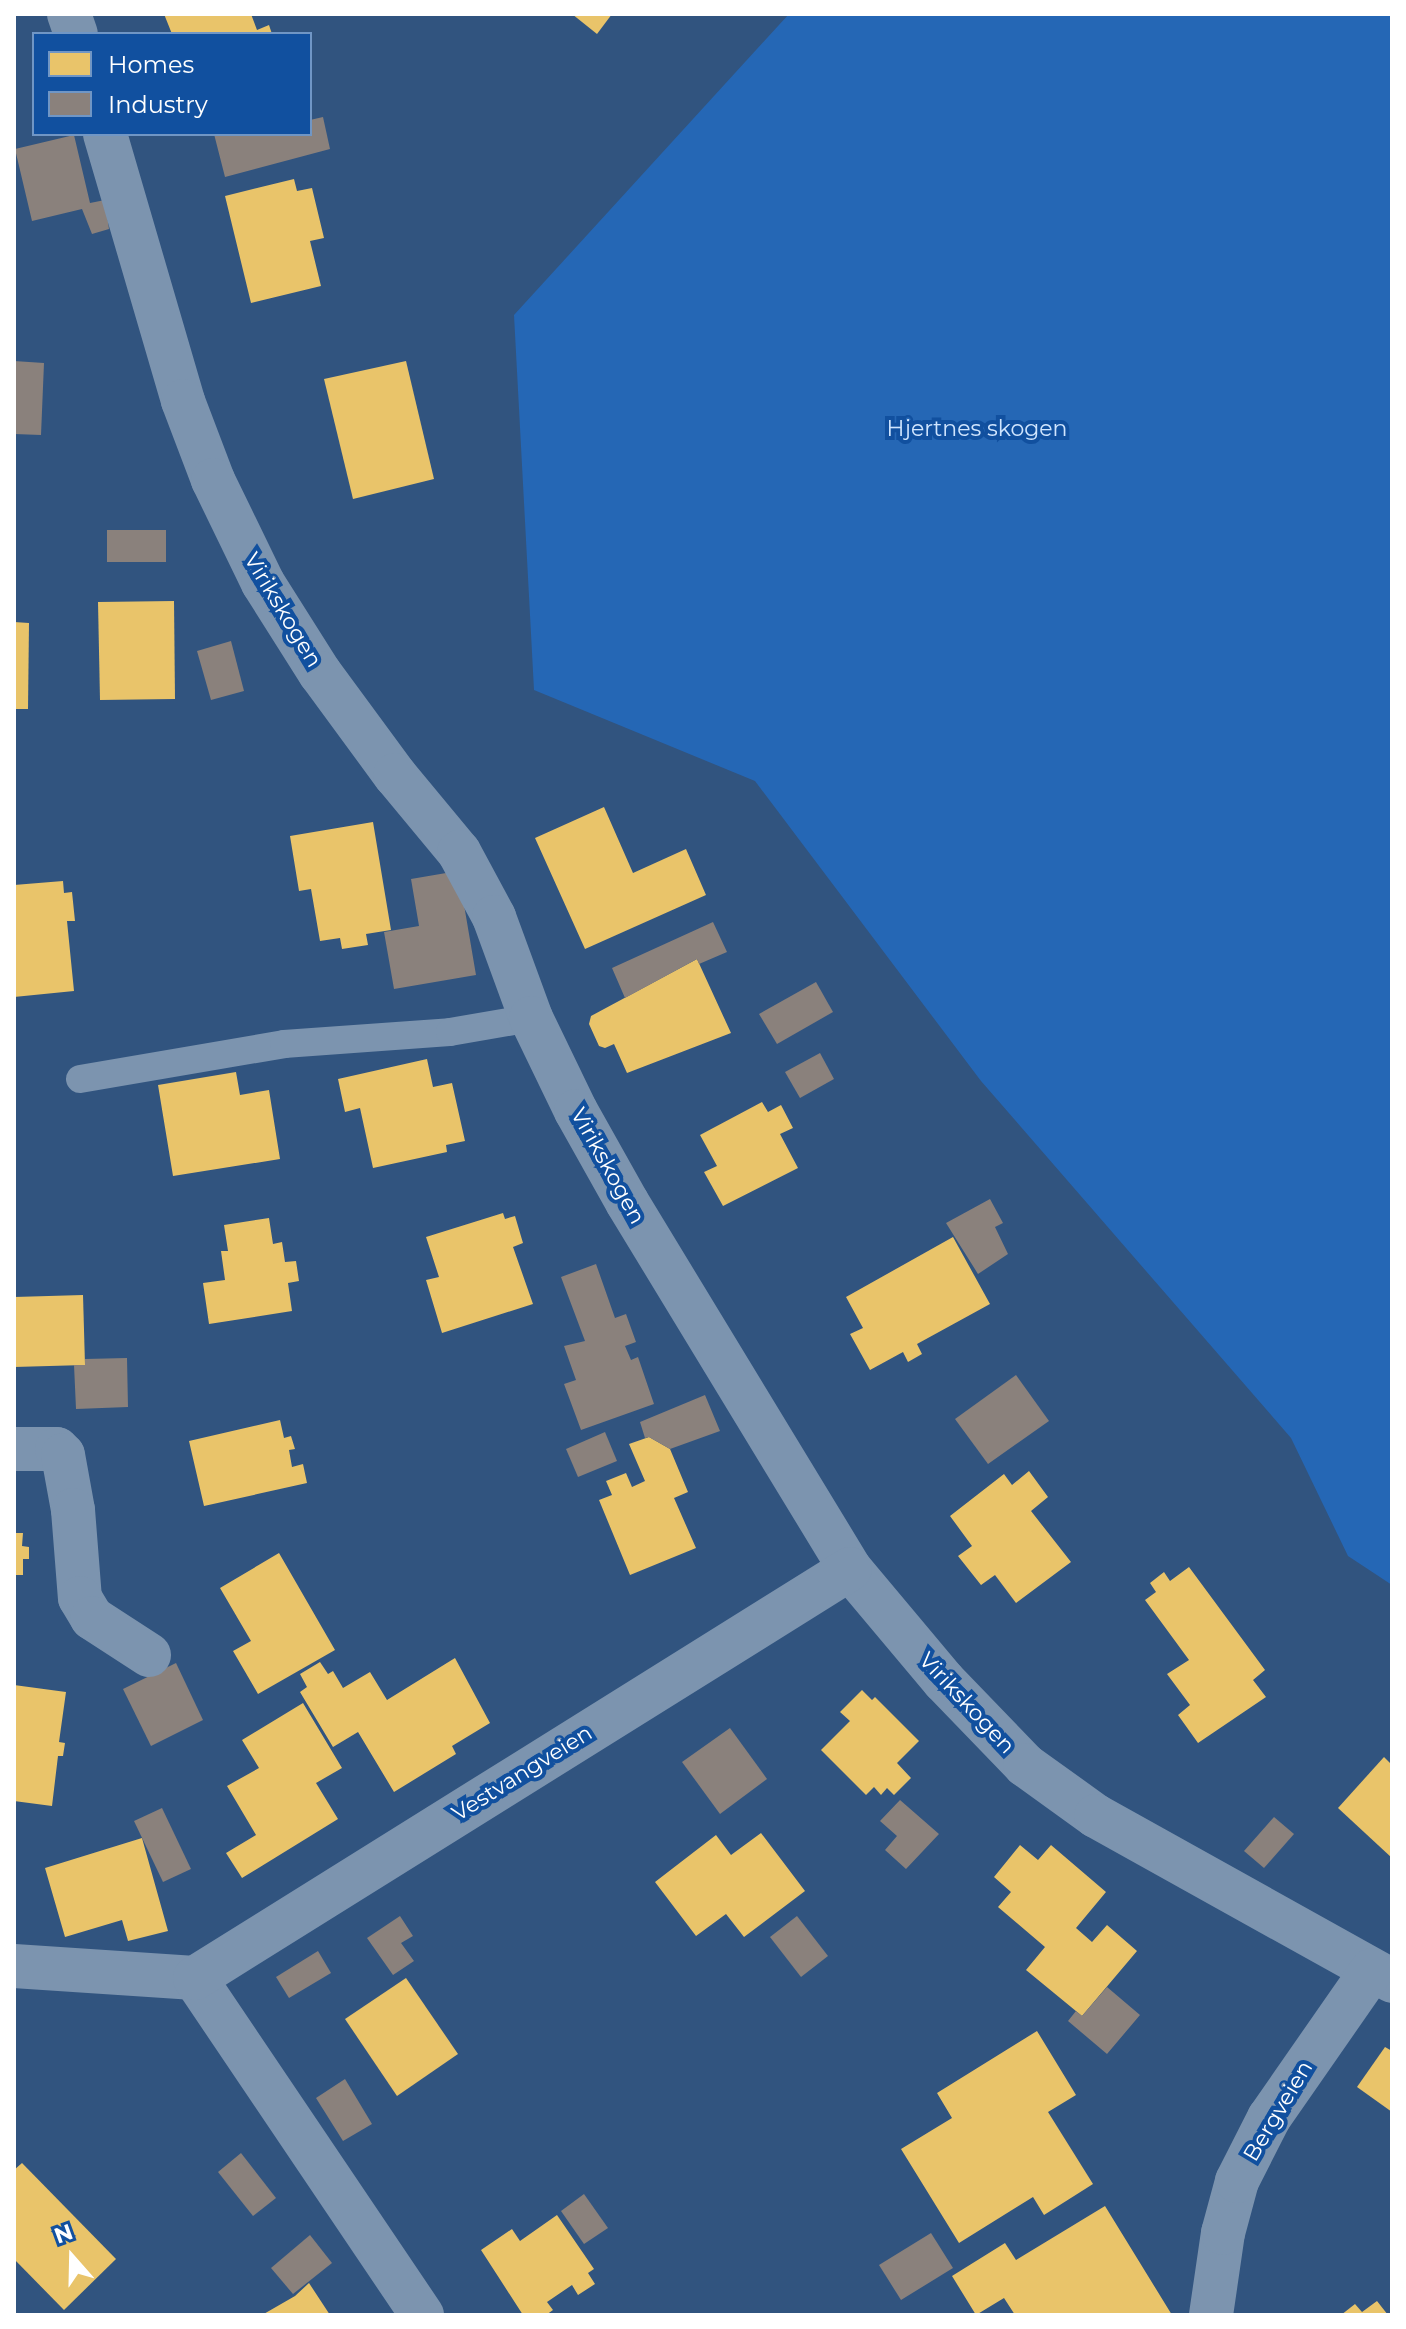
<!DOCTYPE html>
<style>
body{margin:0}
#map{position:relative;width:1406px;height:2329px;overflow:hidden;background:#31547f;font-family:Montserrat,sans-serif}
div>[style]{position:absolute}
[style*='--x']{left:calc(var(--x)*1px);top:calc(var(--y)*1px);width:calc(var(--w)*1px);rotate:calc(var(--a)*1deg)}
.green>*{inset:0;background:#2567b5}
.homes>*{inset:0;background:#e9c46a}
.industry>*{inset:0;background:#8a817c}
.lane>*{height:28px;margin:-14px;padding:0 14px;transform-origin:14px;border-radius:14px;background:#7c94af}
.street>*{height:44px;margin:-22px;padding:0 22px;transform-origin:22px;border-radius:22px;background:#7c94af}
span{translate:-50% -50%;white-space:nowrap;text-align:center;line-height:1.15;-webkit-text-stroke:8px #11509f;paint-order:stroke}
.park-label{font-size:22px;color:#d0e5fe}
.street-label{font-size:22px;color:#fff}
.frame{position:absolute;inset:0;border:16px solid #fff;pointer-events:none}
.legend{position:absolute;left:32px;top:32px;width:280px;height:104px;box-sizing:border-box;background:#11509f;border:2px solid #7096c5;margin:0;padding:10px 14px;list-style:none;font-size:24px;color:#fff}
.legend li{display:flex;align-items:center;gap:16px;height:40px}
.legend b{width:40px;border:2px solid #7096c5}
.north{position:absolute;left:32px;top:2217px;width:80px;height:80px;-webkit-text-stroke:6px #11509f;paint-order:stroke;rotate:340deg;font-size:22px;font-weight:700;line-height:32px;text-align:center;color:#fff}
.north::after{content:'';display:block;margin:auto;width:28px;height:36px;background:#fff;clip-path:polygon(50% 0,100% 100%,50% 72%,0 100%)}
</style>
<div id="map">
<div class="green">
<i style="clip-path:polygon(789px 14px,1392px 14px,1392px 1585px,1348px 1556px,1291px 1438px,981px 1081px,755px 781px,534px 690px,514px 315px)"></i>
</div>
<div class="homes">
<i style="clip-path:polygon(164px 14px,251px 14px,257px 30px,269px 25px,272px 34px,172px 34px)"></i>
<i style="clip-path:polygon(572px 14px,612px 14px,597px 34px)"></i>
<i style="clip-path:polygon(294px 179px,297px 191px,312px 188px,324px 238px,310px 241px,321px 286px,251px 303px,225px 196px)"></i>
<i style="clip-path:polygon(406px 361px,434px 479px,353px 499px,324px 379px)"></i>
<i style="clip-path:polygon(174px 601px,175px 699px,100px 700px,98px 602px)"></i>
<i style="clip-path:polygon(14px 622px,29px 623px,28px 709px,14px 709px)"></i>
<i style="clip-path:polygon(604px 807px,633px 873px,686px 849px,706px 895px,585px 949px,535px 838px)"></i>
<i style="clip-path:polygon(373px 822px,391px 930px,366px 934px,368px 945px,342px 949px,340px 938px,320px 941px,311px 889px,299px 891px,290px 836px)"></i>
<i style="clip-path:polygon(63px 881px,64px 893px,72px 892px,75px 921px,67px 921px,74px 991px,14px 997px,14px 885px)"></i>
<i style="clip-path:polygon(697px 959px,731px 1033px,627px 1073px,614px 1044px,605px 1048px,599px 1046px,589px 1024px,591px 1016px)"></i>
<i style="clip-path:polygon(427px 1059px,433px 1087px,452px 1083px,465px 1141px,446px 1145px,447px 1152px,373px 1168px,360px 1108px,345px 1112px,338px 1079px)"></i>
<i style="clip-path:polygon(236px 1072px,240px 1095px,269px 1090px,280px 1159px,173px 1176px,158px 1085px)"></i>
<i style="clip-path:polygon(762px 1102px,768px 1112px,781px 1105px,793px 1128px,780px 1134px,798px 1168px,723px 1206px,704px 1172px,717px 1166px,700px 1135px)"></i>
<i style="clip-path:polygon(503px 1213px,505px 1219px,515px 1216px,523px 1243px,513px 1247px,533px 1304px,442px 1333px,426px 1280px,439px 1277px,426px 1237px)"></i>
<i style="clip-path:polygon(269px 1218px,273px 1244px,282px 1242px,285px 1262px,296px 1261px,299px 1281px,288px 1283px,292px 1311px,209px 1324px,203px 1283px,225px 1280px,221px 1251px,228px 1251px,224px 1225px)"></i>
<i style="clip-path:polygon(953px 1237px,990px 1304px,917px 1344px,922px 1354px,908px 1362px,903px 1352px,870px 1370px,850px 1334px,863px 1328px,846px 1297px)"></i>
<i style="clip-path:polygon(83px 1295px,85px 1365px,14px 1367px,14px 1297px)"></i>
<i style="clip-path:polygon(280px 1420px,284px 1438px,291px 1436px,295px 1449px,289px 1450px,292px 1467px,303px 1464px,307px 1483px,204px 1506px,189px 1441px)"></i>
<i style="clip-path:polygon(649px 1437px,670px 1449px,688px 1492px,674px 1498px,696px 1548px,630px 1575px,599px 1500px,612px 1495px,606px 1481px,626px 1473px,632px 1487px,645px 1481px,629px 1444px)"></i>
<i style="clip-path:polygon(1029px 1471px,1048px 1497px,1031px 1511px,1071px 1562px,1016px 1603px,995px 1575px,981px 1585px,958px 1556px,972px 1546px,950px 1516px,1004px 1474px,1012px 1485px)"></i>
<i style="clip-path:polygon(14px 1533px,23px 1533px,22px 1546px,29px 1547px,29px 1559px,23px 1559px,23px 1575px,14px 1575px)"></i>
<i style="clip-path:polygon(279px 1553px,335px 1650px,258px 1694px,233px 1651px,251px 1641px,220px 1588px)"></i>
<i style="clip-path:polygon(1189px 1567px,1265px 1670px,1253px 1680px,1266px 1697px,1198px 1743px,1178px 1715px,1190px 1705px,1167px 1674px,1189px 1660px,1145px 1600px,1156px 1592px,1150px 1583px,1164px 1572px,1170px 1581px)"></i>
<i style="clip-path:polygon(455px 1658px,490px 1723px,452px 1746px,456px 1754px,394px 1792px,358px 1732px,333px 1747px,300px 1692px,307px 1687px,300px 1674px,320px 1662px,328px 1674px,333px 1671px,343px 1688px,370px 1672px,387px 1700px)"></i>
<i style="clip-path:polygon(14px 1685px,66px 1692px,59px 1742px,65px 1743px,63px 1756px,58px 1756px,52px 1806px,14px 1801px)"></i>
<i style="clip-path:polygon(862px 1690px,872px 1700px,875px 1697px,919px 1741px,897px 1763px,911px 1778px,894px 1795px,887px 1788px,881px 1795px,874px 1787px,866px 1795px,821px 1750px,850px 1721px,840px 1712px)"></i>
<i style="clip-path:polygon(303px 1703px,342px 1768px,316px 1783px,338px 1819px,242px 1878px,226px 1853px,256px 1835px,227px 1786px,259px 1768px,242px 1740px)"></i>
<i style="clip-path:polygon(1384px 1757px,1392px 1765px,1392px 1858px,1338px 1808px)"></i>
<i style="clip-path:polygon(761px 1833px,805px 1891px,744px 1937px,726px 1914px,696px 1936px,655px 1882px,716px 1835px,731px 1855px)"></i>
<i style="clip-path:polygon(142px 1838px,168px 1931px,128px 1941px,122px 1920px,65px 1937px,45px 1868px)"></i>
<i style="clip-path:polygon(1020px 1845px,1038px 1860px,1051px 1845px,1106px 1892px,1076px 1928px,1092px 1942px,1107px 1925px,1137px 1951px,1082px 2016px,1026px 1970px,1045px 1947px,998px 1907px,1011px 1892px,994px 1877px)"></i>
<i style="clip-path:polygon(406px 1978px,458px 2054px,397px 2096px,345px 2019px)"></i>
<i style="clip-path:polygon(1037px 2031px,1076px 2095px,1048px 2112px,1093px 2184px,1044px 2215px,1033px 2197px,959px 2243px,901px 2149px,952px 2118px,937px 2093px)"></i>
<i style="clip-path:polygon(1385px 2047px,1392px 2051px,1392px 2112px,1357px 2087px)"></i>
<i style="clip-path:polygon(22px 2163px,116px 2259px,64px 2310px,14px 2259px,14px 2170px)"></i>
<i style="clip-path:polygon(1105px 2206px,1172px 2315px,1015px 2315px,1004px 2298px,976px 2315px,952px 2276px,1005px 2243px,1016px 2260px)"></i>
<i style="clip-path:polygon(557px 2215px,594px 2269px,588px 2273px,595px 2284px,578px 2295px,572px 2285px,547px 2302px,553px 2310px,546px 2315px,523px 2315px,481px 2250px,512px 2229px,520px 2241px)"></i>
<i style="clip-path:polygon(309px 2283px,330px 2315px,262px 2315px,295px 2296px)"></i>
<i style="clip-path:polygon(1377px 2301px,1388px 2315px,1341px 2315px,1355px 2304px,1362px 2312px)"></i>
</div>
<div class="industry">
<i style="clip-path:polygon(323px 117px,330px 149px,225px 177px,214px 134px,310px 134px,310px 120px)"></i>
<i style="clip-path:polygon(74px 135px,90px 203px,105px 200px,109px 229px,92px 234px,82px 209px,32px 221px,15px 149px)"></i>
<i style="clip-path:polygon(14px 361px,44px 363px,41px 435px,14px 434px)"></i>
<i style="clip-path:polygon(107px 530px,166px 530px,166px 562px,107px 562px)"></i>
<i style="clip-path:polygon(231px 641px,244px 691px,211px 700px,197px 651px)"></i>
<i style="clip-path:polygon(452px 872px,462px 893px,476px 975px,394px 989px,384px 932px,419px 926px,411px 879px)"></i>
<i style="clip-path:polygon(713px 922px,727px 952px,699px 964px,697px 959px,625px 998px,612px 968px)"></i>
<i style="clip-path:polygon(816px 982px,833px 1012px,777px 1044px,759px 1014px)"></i>
<i style="clip-path:polygon(820px 1053px,834px 1079px,800px 1098px,785px 1072px)"></i>
<i style="clip-path:polygon(990px 1199px,1003px 1223px,995px 1227px,1008px 1254px,978px 1274px,946px 1223px)"></i>
<i style="clip-path:polygon(596px 1264px,615px 1318px,626px 1314px,636px 1342px,625px 1346px,631px 1360px,638px 1357px,654px 1404px,581px 1430px,564px 1384px,576px 1380px,564px 1346px,585px 1341px,561px 1277px)"></i>
<i style="clip-path:polygon(127px 1358px,128px 1407px,76px 1409px,74px 1365px,85px 1365px,85px 1359px)"></i>
<i style="clip-path:polygon(1016px 1375px,1049px 1421px,988px 1464px,955px 1419px)"></i>
<i style="clip-path:polygon(705px 1395px,720px 1431px,670px 1449px,649px 1437px,645px 1438px,640px 1422px)"></i>
<i style="clip-path:polygon(605px 1432px,617px 1461px,578px 1477px,566px 1449px)"></i>
<i style="clip-path:polygon(176px 1663px,203px 1720px,151px 1746px,123px 1689px)"></i>
<i style="clip-path:polygon(730px 1728px,767px 1779px,720px 1814px,682px 1762px)"></i>
<i style="clip-path:polygon(900px 1800px,939px 1834px,906px 1869px,885px 1850px,897px 1836px,880px 1821px)"></i>
<i style="clip-path:polygon(162px 1808px,191px 1869px,163px 1882px,134px 1821px)"></i>
<i style="clip-path:polygon(1274px 1817px,1294px 1834px,1264px 1868px,1244px 1851px)"></i>
<i style="clip-path:polygon(400px 1916px,413px 1936px,401px 1943px,414px 1961px,393px 1975px,367px 1938px)"></i>
<i style="clip-path:polygon(797px 1916px,828px 1956px,801px 1977px,770px 1937px)"></i>
<i style="clip-path:polygon(318px 1951px,331px 1973px,289px 1998px,276px 1977px)"></i>
<i style="clip-path:polygon(1107px 1987px,1140px 2015px,1107px 2054px,1068px 2021px,1076px 2011px,1082px 2016px)"></i>
<i style="clip-path:polygon(345px 2079px,372px 2124px,343px 2141px,316px 2098px)"></i>
<i style="clip-path:polygon(241px 2153px,276px 2198px,253px 2216px,218px 2172px)"></i>
<i style="clip-path:polygon(584px 2194px,608px 2228px,584px 2244px,561px 2211px)"></i>
<i style="clip-path:polygon(931px 2233px,953px 2268px,901px 2300px,879px 2265px)"></i>
<i style="clip-path:polygon(310px 2235px,332px 2263px,293px 2294px,271px 2268px)"></i>
</div>
<div class="lane">
<i style="--x:80;--y:1079;--w:207;--a:-9.7"></i>
<i style="--x:284;--y:1044;--w:166;--a:-4.1"></i>
<i style="--x:450;--y:1032;--w:82;--a:-9.8"></i>
</div>
<div class="street">
<i style="--x:69;--y:14;--w:21;--a:71"></i>
<i style="--x:105;--y:134;--w:278;--a:73.7"></i>
<i style="--x:183;--y:401;--w:85;--a:69.2"></i>
<i style="--x:213;--y:480;--w:114;--a:64.1"></i>
<i style="--x:263;--y:583;--w:107;--a:57.7"></i>
<i style="--x:320;--y:673;--w:127;--a:53.7"></i>
<i style="--x:395;--y:775;--w:100;--a:50.3"></i>
<i style="--x:459;--y:852;--w:74;--a:61.7"></i>
<i style="--x:494;--y:917;--w:108;--a:69.9"></i>
<i style="--x:531;--y:1018;--w:103;--a:64.2"></i>
<i style="--x:576;--y:1111;--w:104;--a:60.7"></i>
<i style="--x:627;--y:1202;--w:429;--a:58.7"></i>
<i style="--x:850;--y:1569;--w:146;--a:50"></i>
<i style="--x:944;--y:1681;--w:117;--a:46"></i>
<i style="--x:1025;--y:1765;--w:87;--a:35.7"></i>
<i style="--x:1096;--y:1816;--w:339;--a:29.1"></i>
<i style="--x:14;--y:1449;--w:43;--a:0"></i>
<i style="--x:57;--y:1449;--w:8;--a:45"></i>
<i style="--x:63;--y:1455;--w:56;--a:79.7"></i>
<i style="--x:73;--y:1510;--w:88;--a:85.5"></i>
<i style="--x:80;--y:1598;--w:23;--a:59"></i>
<i style="--x:92;--y:1618;--w:68;--a:33"></i>
<i style="--x:14;--y:1966;--w:181;--a:3.8"></i>
<i style="--x:422;--y:2315;--w:406;--a:-124"></i>
<i style="--x:195;--y:1978;--w:772;--a:-31.98"></i>
<i style="--x:1211;--y:2315;--w:83;--a:-81.7"></i>
<i style="--x:1223;--y:2233;--w:54;--a:-74.9"></i>
<i style="--x:1237;--y:2181;--w:71;--a:-63.1"></i>
<i style="--x:1269;--y:2118;--w:180;--a:-55.2"></i>
</div>
<div class="park-label">
<span style="left:977px;top:429px">Hjertnes skogen</span>
</div>
<div class="street-label">
<span style="left:283px;top:610px;rotate:59deg">Virikskogen</span>
<span style="left:608px;top:1166px;rotate:61deg">Virikskogen</span>
<span style="left:967px;top:1703px;rotate:47deg">Virikskogen</span>
<span style="left:522px;top:1773px;rotate:-32deg">Vestvangveien</span>
<span style="left:1278px;top:2111px;rotate:-59deg">Bergveien</span>
</div>
<div class="frame"></div>
<ul class="legend">
<li><b style="height:22px;background:#e9c46a"></b>Homes</li>
<li><b style="height:22px;background:#8a817c"></b>Industry</li>
</ul>
<div class="north">N</div>
</div>
